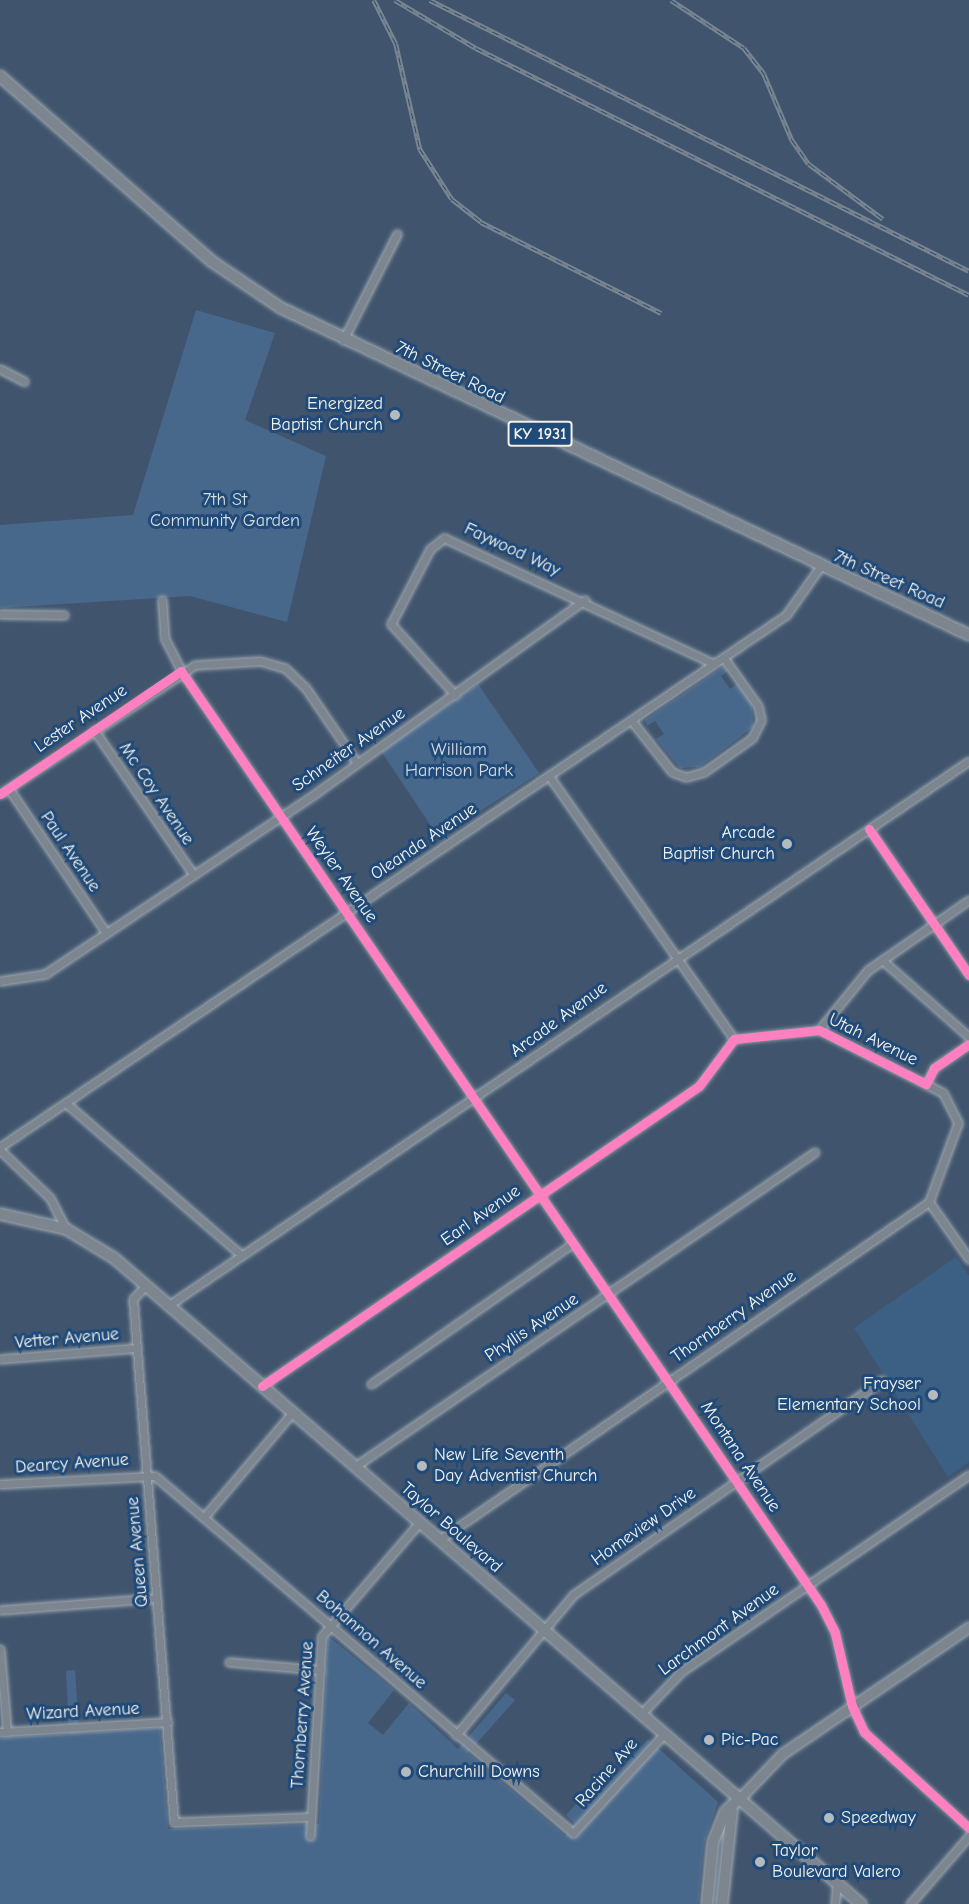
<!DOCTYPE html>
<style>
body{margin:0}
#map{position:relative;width:969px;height:1904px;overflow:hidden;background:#40556d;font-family:"Comic Neue",sans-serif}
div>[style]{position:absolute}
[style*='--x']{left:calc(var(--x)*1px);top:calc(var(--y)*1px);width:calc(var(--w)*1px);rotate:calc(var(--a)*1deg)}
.built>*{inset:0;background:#3c5f84}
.green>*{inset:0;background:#48688b}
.roads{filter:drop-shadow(0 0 2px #a1aab3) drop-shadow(0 0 2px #a1aab3)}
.street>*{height:7px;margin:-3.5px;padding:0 3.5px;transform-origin:3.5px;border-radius:3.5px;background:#7d868f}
.secondary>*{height:9px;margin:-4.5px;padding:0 4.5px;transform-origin:4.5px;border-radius:4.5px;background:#7d868f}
.primary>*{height:10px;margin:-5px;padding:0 5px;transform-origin:5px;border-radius:5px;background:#7d868f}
.rail>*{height:4.5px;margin-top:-2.25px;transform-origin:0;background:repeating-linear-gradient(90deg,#1f4a7a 0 7px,#7a8590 0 14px);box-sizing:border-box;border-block:2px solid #7a8590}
.cycleway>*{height:9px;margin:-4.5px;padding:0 4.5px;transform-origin:4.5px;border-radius:4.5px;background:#ff80c0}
.dots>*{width:16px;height:16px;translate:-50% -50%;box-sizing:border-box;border:3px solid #1f4a7a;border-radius:50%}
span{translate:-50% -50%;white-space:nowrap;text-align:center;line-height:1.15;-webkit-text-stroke:6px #1f4a7a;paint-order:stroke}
.shield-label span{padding:2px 4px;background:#1f4a7a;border:2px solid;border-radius:4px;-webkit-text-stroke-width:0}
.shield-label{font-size:16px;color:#f4f1e8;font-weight:700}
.street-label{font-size:18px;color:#f4f1e8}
.poi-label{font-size:18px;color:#f4f1e8}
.right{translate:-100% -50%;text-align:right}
.left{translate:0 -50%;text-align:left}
.park-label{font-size:18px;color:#dadddb}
</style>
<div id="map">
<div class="built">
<i style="clip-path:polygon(956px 1257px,969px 1276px,969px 1462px,948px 1477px,854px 1328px)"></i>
</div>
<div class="green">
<i style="clip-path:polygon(196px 310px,275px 333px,245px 420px,326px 456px,287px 622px,190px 596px,0 608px,0 525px,133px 515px)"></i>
<i style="clip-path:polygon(724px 666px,729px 670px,721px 676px,730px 689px,738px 683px,752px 703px,753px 727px,700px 767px,680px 768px,656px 739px,664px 734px,655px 721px,647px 726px,645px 720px)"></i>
<i style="clip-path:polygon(478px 684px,539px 773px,439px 838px,381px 751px)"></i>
<i style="clip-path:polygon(328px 1636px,394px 1690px,368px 1723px,383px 1735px,409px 1703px,458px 1749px,506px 1693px,515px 1700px,468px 1753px,565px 1836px,575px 1824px,566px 1815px,600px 1778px,608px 1784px,648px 1739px,718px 1802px,704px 1843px,698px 1904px,0 1904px,0 1738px,69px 1734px,66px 1671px,75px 1670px,79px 1733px,160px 1728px,168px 1829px,319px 1824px)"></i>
</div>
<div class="roads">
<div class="street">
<i style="--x:343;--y:340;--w:119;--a:-63"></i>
<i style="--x:0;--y:369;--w:27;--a:27"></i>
<i style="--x:162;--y:600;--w:39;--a:86"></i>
<i style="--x:165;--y:639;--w:36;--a:63"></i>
<i style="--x:181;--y:671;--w:1132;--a:55.58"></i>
<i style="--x:821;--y:1605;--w:31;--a:63"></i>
<i style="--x:835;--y:1633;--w:75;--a:76.9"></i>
<i style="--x:852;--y:1706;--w:29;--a:65"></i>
<i style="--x:864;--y:1732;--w:142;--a:42.4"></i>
<i style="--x:0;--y:614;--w:64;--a:0.9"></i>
<i style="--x:455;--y:695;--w:96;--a:-132"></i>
<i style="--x:391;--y:624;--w:85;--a:-62.5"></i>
<i style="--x:430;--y:549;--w:18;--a:-38"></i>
<i style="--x:444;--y:538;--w:298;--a:25"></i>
<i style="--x:631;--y:720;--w:66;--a:51.7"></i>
<i style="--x:672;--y:772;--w:15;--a:20"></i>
<i style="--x:686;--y:777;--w:19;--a:-16"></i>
<i style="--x:704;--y:772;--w:59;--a:-35.3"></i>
<i style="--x:752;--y:738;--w:20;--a:-63"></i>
<i style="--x:761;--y:720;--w:14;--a:-102"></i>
<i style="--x:758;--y:706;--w:60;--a:-125.5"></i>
<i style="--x:94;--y:730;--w:175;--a:55.5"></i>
<i style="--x:549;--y:776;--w:322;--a:54.9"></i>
<i style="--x:9;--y:789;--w:174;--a:56"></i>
<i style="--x:0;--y:794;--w:234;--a:-33.5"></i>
<i style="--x:195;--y:665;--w:65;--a:-3.5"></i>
<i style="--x:260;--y:661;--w:26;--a:16"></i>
<i style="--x:285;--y:668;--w:28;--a:44"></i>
<i style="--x:305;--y:687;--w:92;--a:55.6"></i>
<i style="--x:869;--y:829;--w:177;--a:55.6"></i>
<i style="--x:882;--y:960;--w:116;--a:41.5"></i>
<i style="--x:0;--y:981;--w:46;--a:-8.8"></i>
<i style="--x:45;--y:974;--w:326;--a:-33.7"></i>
<i style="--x:316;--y:793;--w:331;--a:-35.7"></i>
<i style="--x:819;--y:1030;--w:77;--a:-50.8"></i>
<i style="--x:868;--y:970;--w:123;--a:-34.7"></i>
<i style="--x:734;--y:1039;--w:85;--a:-6"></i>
<i style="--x:819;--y:1030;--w:139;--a:26.9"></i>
<i style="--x:943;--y:1093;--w:34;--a:63"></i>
<i style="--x:958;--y:1123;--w:84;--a:110.2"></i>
<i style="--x:929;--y:1202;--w:70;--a:54.9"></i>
<i style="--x:926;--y:1084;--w:18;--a:-63"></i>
<i style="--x:934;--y:1068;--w:42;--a:-34.4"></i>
<i style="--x:68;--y:1105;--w:229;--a:40.9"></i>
<i style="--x:0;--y:1147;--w:949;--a:-34.09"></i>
<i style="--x:786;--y:615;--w:59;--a:-54.7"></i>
<i style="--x:0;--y:1150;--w:69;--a:43.8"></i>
<i style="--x:50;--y:1198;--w:35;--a:63"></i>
<i style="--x:146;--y:1285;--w:19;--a:133"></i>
<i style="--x:133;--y:1299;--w:525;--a:85.52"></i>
<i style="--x:174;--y:1822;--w:137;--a:-2.1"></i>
<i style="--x:169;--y:1305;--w:967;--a:-34.22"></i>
<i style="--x:0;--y:1359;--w:136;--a:-4.6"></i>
<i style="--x:371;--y:1384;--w:246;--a:-34.9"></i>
<i style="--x:262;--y:1386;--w:530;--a:-34.47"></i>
<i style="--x:699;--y:1086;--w:59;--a:-53.3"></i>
<i style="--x:354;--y:1467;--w:558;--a:-34.34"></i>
<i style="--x:0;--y:1484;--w:155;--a:-3"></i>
<i style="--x:155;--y:1476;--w:550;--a:40.5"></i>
<i style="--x:573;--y:1833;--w:134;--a:-47.4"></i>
<i style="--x:204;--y:1517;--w:136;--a:-49.8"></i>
<i style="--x:439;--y:1540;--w:595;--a:-34.6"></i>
<i style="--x:0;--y:1610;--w:157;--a:-4.4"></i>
<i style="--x:0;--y:1649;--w:83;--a:85.2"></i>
<i style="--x:229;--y:1662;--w:92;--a:5"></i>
<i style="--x:641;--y:1714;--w:58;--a:-46.4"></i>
<i style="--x:681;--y:1672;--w:349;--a:-34.4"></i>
<i style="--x:0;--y:1732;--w:168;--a:-3.4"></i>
<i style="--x:456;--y:1735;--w:182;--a:-50.1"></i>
<i style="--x:573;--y:1595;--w:376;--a:-34.8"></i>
<i style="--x:310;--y:1836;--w:200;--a:-86.6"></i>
<i style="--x:322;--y:1636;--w:149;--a:-49.4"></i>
<i style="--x:835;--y:1904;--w:21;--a:-85"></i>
<i style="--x:910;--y:1904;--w:90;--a:-49.1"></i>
</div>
<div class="secondary">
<i style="--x:740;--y:1798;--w:61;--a:-46.3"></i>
<i style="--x:782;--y:1754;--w:226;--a:-34.2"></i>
</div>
<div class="primary">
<i style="--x:0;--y:76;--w:281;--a:41.2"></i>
<i style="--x:211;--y:261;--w:84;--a:33.9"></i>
<i style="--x:281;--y:308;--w:762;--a:25.42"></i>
<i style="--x:0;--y:1214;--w:68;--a:12.8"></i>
<i style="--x:66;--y:1229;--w:56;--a:31.1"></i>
<i style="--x:114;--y:1258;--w:988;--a:40.85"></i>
<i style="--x:707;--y:1904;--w:62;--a:-84.5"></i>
<i style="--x:713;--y:1842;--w:32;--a:-68"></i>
<i style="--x:725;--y:1812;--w:21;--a:-43"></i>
<i style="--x:722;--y:1904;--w:94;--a:-83.9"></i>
</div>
</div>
<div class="rail">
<i style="--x:374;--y:0;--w:49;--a:63.4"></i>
<i style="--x:396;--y:44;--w:108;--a:77.1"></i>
<i style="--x:420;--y:149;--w:59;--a:57.4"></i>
<i style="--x:452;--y:199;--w:37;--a:38"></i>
<i style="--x:481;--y:222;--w:202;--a:26.8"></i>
<i style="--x:395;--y:0;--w:94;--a:30.7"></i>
<i style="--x:476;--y:48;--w:551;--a:26.61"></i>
<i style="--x:430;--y:0;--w:603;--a:26.69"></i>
<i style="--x:671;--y:0;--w:87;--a:33.3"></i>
<i style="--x:744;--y:48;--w:33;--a:52"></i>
<i style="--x:764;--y:74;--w:72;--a:67"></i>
<i style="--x:792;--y:140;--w:29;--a:55"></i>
<i style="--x:809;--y:164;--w:92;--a:36.6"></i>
</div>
<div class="cycleway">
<i style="--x:0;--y:794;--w:219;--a:-34.2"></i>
<i style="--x:181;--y:671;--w:1132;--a:55.58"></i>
<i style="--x:821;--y:1605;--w:31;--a:63"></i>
<i style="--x:835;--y:1633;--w:75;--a:76.9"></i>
<i style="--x:852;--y:1706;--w:29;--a:65"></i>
<i style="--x:864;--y:1732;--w:142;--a:42.4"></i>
<i style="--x:869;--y:829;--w:177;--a:55.6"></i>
<i style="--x:262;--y:1386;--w:530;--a:-34.47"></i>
<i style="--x:699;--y:1086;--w:59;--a:-53.3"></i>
<i style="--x:734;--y:1039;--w:85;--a:-6"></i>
<i style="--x:819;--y:1030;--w:120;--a:26.8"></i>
<i style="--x:926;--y:1084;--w:18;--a:-63"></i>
<i style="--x:934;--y:1068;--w:42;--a:-34.4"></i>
</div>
<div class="dots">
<i style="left:395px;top:415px;background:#b5babd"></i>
<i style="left:787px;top:844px;background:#b5babd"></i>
<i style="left:933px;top:1395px;background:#b5babd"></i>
<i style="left:422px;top:1466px;background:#b5babd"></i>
<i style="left:709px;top:1740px;background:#b5babd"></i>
<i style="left:406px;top:1772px;background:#b5babd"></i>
<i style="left:829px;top:1818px;background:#b5babd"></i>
<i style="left:760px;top:1862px;background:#b5babd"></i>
</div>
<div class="shield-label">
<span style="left:540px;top:434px">KY 1931</span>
</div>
<div class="street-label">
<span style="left:450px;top:373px;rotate:26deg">7th Street Road</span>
<span style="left:512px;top:550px;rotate:25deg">Faywood Way</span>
<span style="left:889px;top:580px;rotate:24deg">7th Street Road</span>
<span style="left:81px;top:719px;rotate:-34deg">Lester Avenue</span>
<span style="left:349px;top:750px;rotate:-35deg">Schneiter Avenue</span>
<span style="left:156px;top:794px;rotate:56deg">Mc Coy Avenue</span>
<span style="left:424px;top:842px;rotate:-34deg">Oleanda Avenue</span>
<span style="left:70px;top:852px;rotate:56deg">Paul Avenue</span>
<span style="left:341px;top:875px;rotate:55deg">Weyler Avenue</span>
<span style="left:559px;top:1020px;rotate:-36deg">Arcade Avenue</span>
<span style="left:873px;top:1040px;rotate:26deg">Utah Avenue</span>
<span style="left:481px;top:1216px;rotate:-35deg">Earl Avenue</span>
<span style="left:734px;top:1317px;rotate:-35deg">Thornberry Avenue</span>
<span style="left:532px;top:1328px;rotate:-34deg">Phyllis Avenue</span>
<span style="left:67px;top:1339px;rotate:-5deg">Vetter Avenue</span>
<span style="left:740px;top:1457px;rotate:56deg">Montana Avenue</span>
<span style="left:72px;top:1464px;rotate:-4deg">Dearcy Avenue</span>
<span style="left:644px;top:1527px;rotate:-35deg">Homeview Drive</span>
<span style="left:451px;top:1528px;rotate:41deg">Taylor Boulevard</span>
<span style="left:138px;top:1552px;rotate:-95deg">Queen Avenue</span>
<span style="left:719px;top:1630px;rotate:-36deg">Larchmont Avenue</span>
<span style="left:371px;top:1640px;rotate:41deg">Bohannon Avenue</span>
<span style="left:83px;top:1712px;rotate:-3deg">Wizard Avenue</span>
<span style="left:303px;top:1715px;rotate:-86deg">Thornberry Avenue</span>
<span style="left:607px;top:1773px;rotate:-49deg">Racine Ave</span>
</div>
<div class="poi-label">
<span class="right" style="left:383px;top:415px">Energized<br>Baptist Church</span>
<span class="right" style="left:775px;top:844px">Arcade<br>Baptist Church</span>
<span class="right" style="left:921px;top:1395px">Frayser<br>Elementary School</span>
<span class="left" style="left:434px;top:1466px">New Life Seventh<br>Day Adventist Church</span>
<span class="left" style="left:721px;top:1740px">Pic-Pac</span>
<span class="left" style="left:418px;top:1772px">Churchill Downs</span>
<span class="left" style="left:841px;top:1818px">Speedway</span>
<span class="left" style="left:772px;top:1862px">Taylor<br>Boulevard Valero</span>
</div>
<div class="park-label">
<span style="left:225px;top:511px">7th St<br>Community Garden</span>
<span style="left:459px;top:761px">William<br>Harrison Park</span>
</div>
</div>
